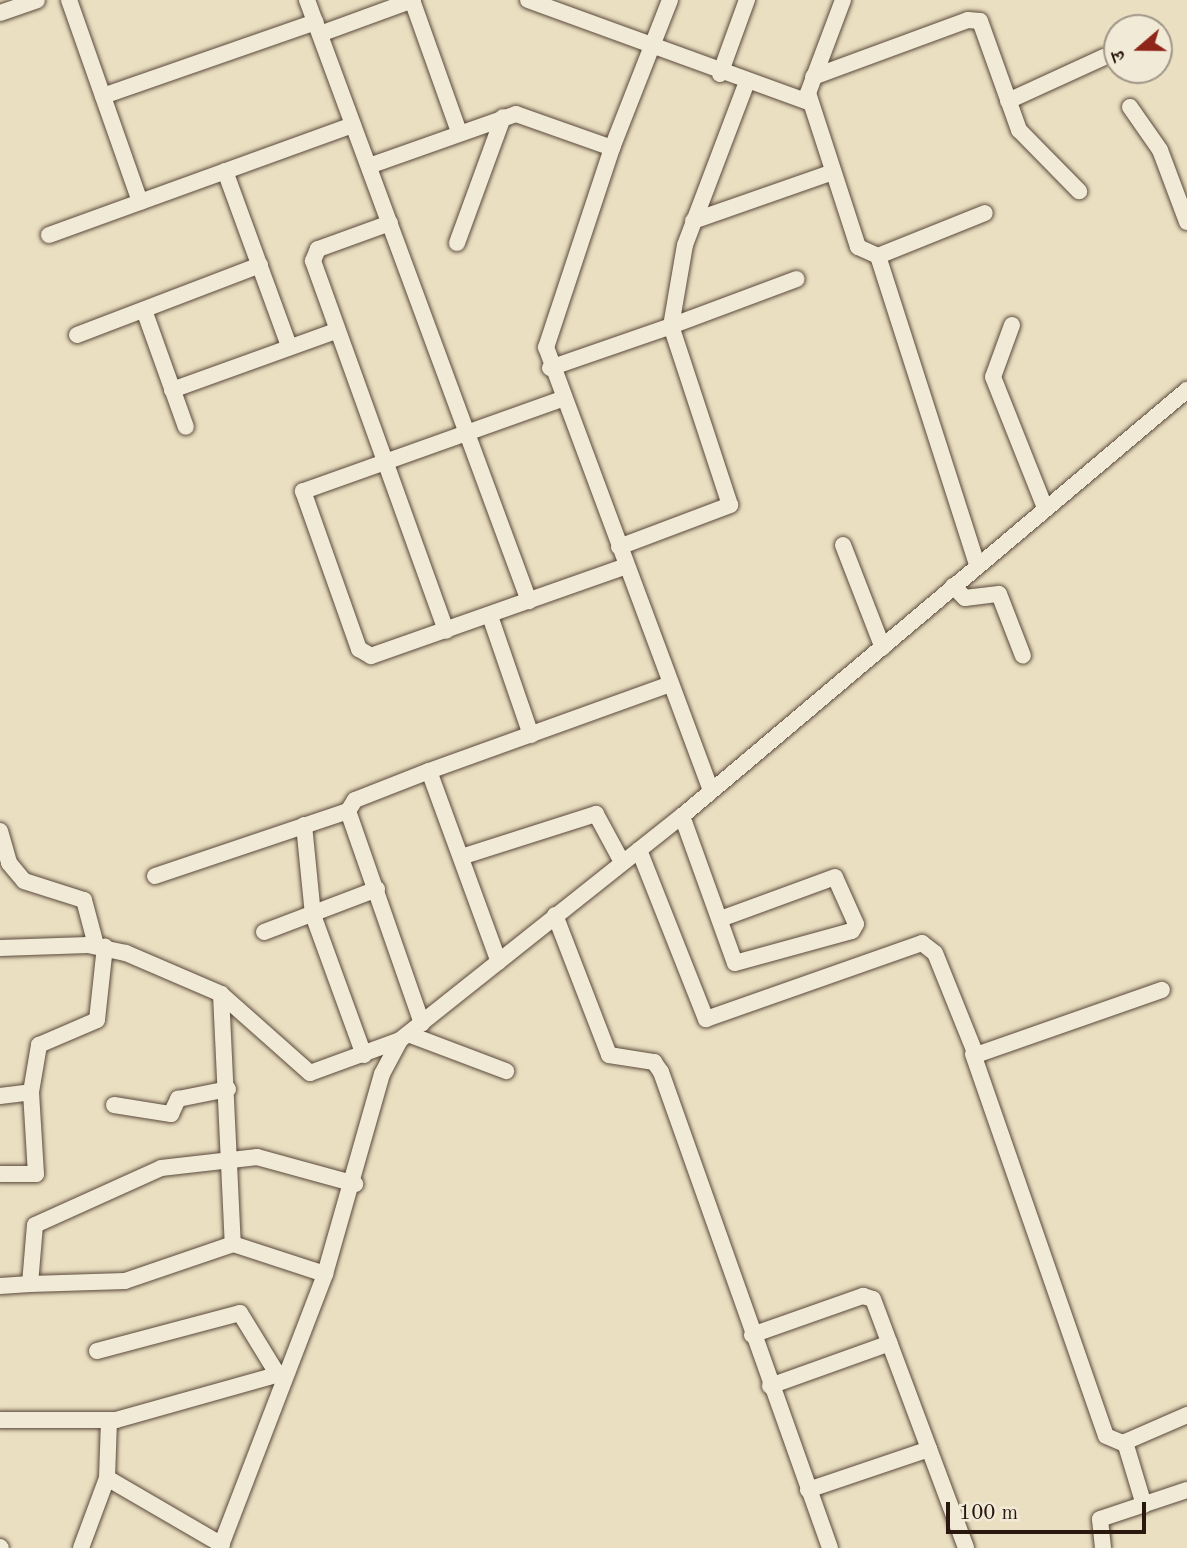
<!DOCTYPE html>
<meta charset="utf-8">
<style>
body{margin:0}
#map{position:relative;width:1187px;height:1548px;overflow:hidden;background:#eadfc1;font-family:"Old Standard TT","Noto Serif Devanagari",serif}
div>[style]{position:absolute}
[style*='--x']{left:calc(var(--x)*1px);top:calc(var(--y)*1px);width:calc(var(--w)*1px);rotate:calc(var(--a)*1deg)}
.roads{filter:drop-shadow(0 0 2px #5a493b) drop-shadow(0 0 2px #5a493b)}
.minor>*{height:16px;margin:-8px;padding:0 8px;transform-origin:8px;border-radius:8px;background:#f1ead7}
span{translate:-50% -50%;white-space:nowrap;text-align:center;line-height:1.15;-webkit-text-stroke:7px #f1ead7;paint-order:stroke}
.north{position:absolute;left:1103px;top:14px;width:70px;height:70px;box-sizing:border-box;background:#f1ead7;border:2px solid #a19687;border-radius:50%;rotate:250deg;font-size:19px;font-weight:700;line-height:28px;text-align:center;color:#2a170e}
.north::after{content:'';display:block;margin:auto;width:24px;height:32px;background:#8f2418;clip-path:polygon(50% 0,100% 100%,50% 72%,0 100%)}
.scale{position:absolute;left:946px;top:1502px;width:200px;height:32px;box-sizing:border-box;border:4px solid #2a170e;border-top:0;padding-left:9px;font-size:21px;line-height:24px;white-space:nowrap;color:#2a170e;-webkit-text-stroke:5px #f1ead7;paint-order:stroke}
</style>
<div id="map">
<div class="roads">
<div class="minor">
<i style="--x:69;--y:0;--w:214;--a:70.6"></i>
<i style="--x:307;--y:0;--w:641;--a:69.73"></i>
<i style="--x:412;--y:0;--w:140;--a:70.4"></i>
<i style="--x:528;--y:0;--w:299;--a:20"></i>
<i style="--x:670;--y:0;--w:159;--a:111.4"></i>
<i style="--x:612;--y:148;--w:210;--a:108.3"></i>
<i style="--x:546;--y:347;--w:473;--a:69.6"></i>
<i style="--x:843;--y:0;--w:99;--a:110.6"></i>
<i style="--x:808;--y:93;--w:162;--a:72"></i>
<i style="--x:858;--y:247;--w:22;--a:24"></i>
<i style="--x:878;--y:256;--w:115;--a:-21.9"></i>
<i style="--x:0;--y:13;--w:39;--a:-19"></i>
<i style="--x:320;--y:34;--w:99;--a:-20.1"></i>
<i style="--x:720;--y:74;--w:79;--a:-70"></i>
<i style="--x:813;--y:77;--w:165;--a:-20.2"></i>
<i style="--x:968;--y:20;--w:12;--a:5"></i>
<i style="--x:980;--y:21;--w:116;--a:70.3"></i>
<i style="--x:1019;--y:130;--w:86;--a:45.5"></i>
<i style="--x:103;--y:96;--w:225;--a:-19.2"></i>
<i style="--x:1008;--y:101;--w:106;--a:-24.6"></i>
<i style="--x:1130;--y:107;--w:52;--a:55.1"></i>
<i style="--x:1160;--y:150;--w:77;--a:69.4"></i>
<i style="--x:369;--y:166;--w:156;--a:-19.5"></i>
<i style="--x:516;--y:114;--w:102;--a:19.5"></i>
<i style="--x:225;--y:171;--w:186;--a:69.9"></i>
<i style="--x:693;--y:221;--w:148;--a:-19.3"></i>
<i style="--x:390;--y:223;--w:77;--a:160.1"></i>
<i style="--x:318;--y:249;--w:13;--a:113"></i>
<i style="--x:313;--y:261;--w:393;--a:70.2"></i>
<i style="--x:49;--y:235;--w:323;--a:-19.9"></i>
<i style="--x:457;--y:243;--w:134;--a:-69.9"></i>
<i style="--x:878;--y:256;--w:324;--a:72.2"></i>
<i style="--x:144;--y:310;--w:124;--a:70.3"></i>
<i style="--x:1012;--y:325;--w:55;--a:110.1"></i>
<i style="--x:993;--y:377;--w:141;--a:68.3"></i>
<i style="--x:77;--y:335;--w:196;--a:-20.9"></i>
<i style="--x:550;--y:368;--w:128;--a:-19.1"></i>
<i style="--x:671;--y:326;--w:82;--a:-80.2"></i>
<i style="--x:685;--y:245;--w:172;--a:-69.2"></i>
<i style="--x:172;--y:390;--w:174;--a:-19.8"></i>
<i style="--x:562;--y:399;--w:275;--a:160.4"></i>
<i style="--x:303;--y:491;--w:168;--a:70.5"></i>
<i style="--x:359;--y:649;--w:14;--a:30"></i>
<i style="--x:371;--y:656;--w:270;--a:-19.4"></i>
<i style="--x:843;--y:545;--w:110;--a:68.8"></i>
<i style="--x:619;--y:547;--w:119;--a:-20.7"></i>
<i style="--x:730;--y:505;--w:188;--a:-108.2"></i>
<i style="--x:671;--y:326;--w:134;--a:-20.5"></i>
<i style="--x:953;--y:586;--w:17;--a:45"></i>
<i style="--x:965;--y:598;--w:34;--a:-7"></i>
<i style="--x:999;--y:594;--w:66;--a:68.8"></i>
<i style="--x:490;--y:616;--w:126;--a:71"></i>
<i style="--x:429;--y:771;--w:203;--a:69.9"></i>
<i style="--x:348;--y:811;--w:225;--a:70.8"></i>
<i style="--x:682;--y:816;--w:156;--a:70.2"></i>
<i style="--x:735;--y:963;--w:121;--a:-15.3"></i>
<i style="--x:852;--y:931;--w:8;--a:-60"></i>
<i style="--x:856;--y:924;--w:51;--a:-114.1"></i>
<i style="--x:835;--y:877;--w:122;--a:159.9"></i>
<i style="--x:304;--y:825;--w:90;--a:84.3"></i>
<i style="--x:313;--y:915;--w:149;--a:70"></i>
<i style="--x:0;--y:831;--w:33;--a:74"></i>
<i style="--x:9;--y:863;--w:23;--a:50"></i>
<i style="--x:24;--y:881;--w:63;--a:17.6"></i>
<i style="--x:84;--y:900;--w:47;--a:75.1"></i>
<i style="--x:639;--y:850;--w:182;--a:68.4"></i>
<i style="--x:706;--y:1019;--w:229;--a:-19.4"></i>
<i style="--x:922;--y:943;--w:16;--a:38"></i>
<i style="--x:935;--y:953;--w:110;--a:68.1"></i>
<i style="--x:976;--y:1055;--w:197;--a:-19.3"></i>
<i style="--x:461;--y:857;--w:142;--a:-17.7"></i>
<i style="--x:596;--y:814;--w:55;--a:61.6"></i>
<i style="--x:155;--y:876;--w:204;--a:-18.6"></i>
<i style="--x:348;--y:811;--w:13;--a:-58"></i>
<i style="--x:355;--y:800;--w:79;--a:-21.4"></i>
<i style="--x:429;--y:771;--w:256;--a:-19.8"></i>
<i style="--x:555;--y:915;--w:150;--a:68.9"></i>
<i style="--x:609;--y:1055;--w:46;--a:8.8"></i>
<i style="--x:654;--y:1062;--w:12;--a:55"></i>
<i style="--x:661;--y:1072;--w:505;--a:70.45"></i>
<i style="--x:264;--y:932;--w:121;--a:-20.8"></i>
<i style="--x:0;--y:948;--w:88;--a:-2"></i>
<i style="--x:88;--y:945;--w:39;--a:12"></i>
<i style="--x:126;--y:953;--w:103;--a:23.3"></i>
<i style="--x:221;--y:994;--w:119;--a:41.6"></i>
<i style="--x:310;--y:1073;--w:96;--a:-20.1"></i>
<i style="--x:221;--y:994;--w:250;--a:87.3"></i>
<i style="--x:408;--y:1034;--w:105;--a:20.7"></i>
<i style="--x:973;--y:1054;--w:404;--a:70.8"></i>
<i style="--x:1106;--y:1436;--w:21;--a:23"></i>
<i style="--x:0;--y:1096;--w:31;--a:-7"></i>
<i style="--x:114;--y:1105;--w:58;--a:9"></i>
<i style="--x:171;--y:1114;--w:17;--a:-65"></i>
<i style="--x:178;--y:1099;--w:51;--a:-11.3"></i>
<i style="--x:0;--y:1174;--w:36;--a:0"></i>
<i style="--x:36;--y:1174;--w:82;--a:-93.5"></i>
<i style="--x:31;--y:1092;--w:48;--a:-80.3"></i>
<i style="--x:39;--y:1045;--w:63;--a:-23.3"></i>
<i style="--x:97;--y:1020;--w:74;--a:-83.8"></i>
<i style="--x:30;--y:1284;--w:95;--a:-1.8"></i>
<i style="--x:125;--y:1281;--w:114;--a:-18.9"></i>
<i style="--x:233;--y:1244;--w:97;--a:18.1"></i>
<i style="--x:0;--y:1286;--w:30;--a:-4"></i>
<i style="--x:30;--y:1284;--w:59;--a:-85.2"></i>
<i style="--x:35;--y:1225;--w:138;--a:-24.3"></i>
<i style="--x:161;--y:1168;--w:97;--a:-6.5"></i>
<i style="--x:257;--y:1157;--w:102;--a:15.4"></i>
<i style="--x:752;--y:1335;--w:118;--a:-19.4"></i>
<i style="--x:863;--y:1296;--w:10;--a:17"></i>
<i style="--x:873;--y:1299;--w:266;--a:69.5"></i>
<i style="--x:97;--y:1351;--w:148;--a:-14.9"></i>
<i style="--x:240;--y:1313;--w:73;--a:58.5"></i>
<i style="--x:770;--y:1386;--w:127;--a:-19.7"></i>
<i style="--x:0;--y:1420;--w:116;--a:0"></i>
<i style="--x:116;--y:1420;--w:178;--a:-15.7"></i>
<i style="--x:107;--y:1478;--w:57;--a:-88"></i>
<i style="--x:808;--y:1490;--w:128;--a:-18.7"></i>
<i style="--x:1144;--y:1505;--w:66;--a:-106.8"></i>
<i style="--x:1125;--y:1442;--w:68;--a:-23.5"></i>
<i style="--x:0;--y:1547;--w:1;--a:45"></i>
<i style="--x:81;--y:1548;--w:75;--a:-69.6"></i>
<i style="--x:107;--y:1478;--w:133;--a:30.2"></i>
<i style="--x:220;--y:1548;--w:293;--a:-69"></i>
<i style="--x:325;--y:1274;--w:208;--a:-74.1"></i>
<i style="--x:382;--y:1074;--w:38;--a:-62"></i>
<i style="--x:400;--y:1040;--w:360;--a:-38.5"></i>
<i style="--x:682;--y:816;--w:661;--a:-40.15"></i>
<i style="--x:1103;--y:1548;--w:29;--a:-96"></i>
<i style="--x:1100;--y:1519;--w:92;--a:-18.4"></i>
</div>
</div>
<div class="north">उ</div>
<div class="scale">100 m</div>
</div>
